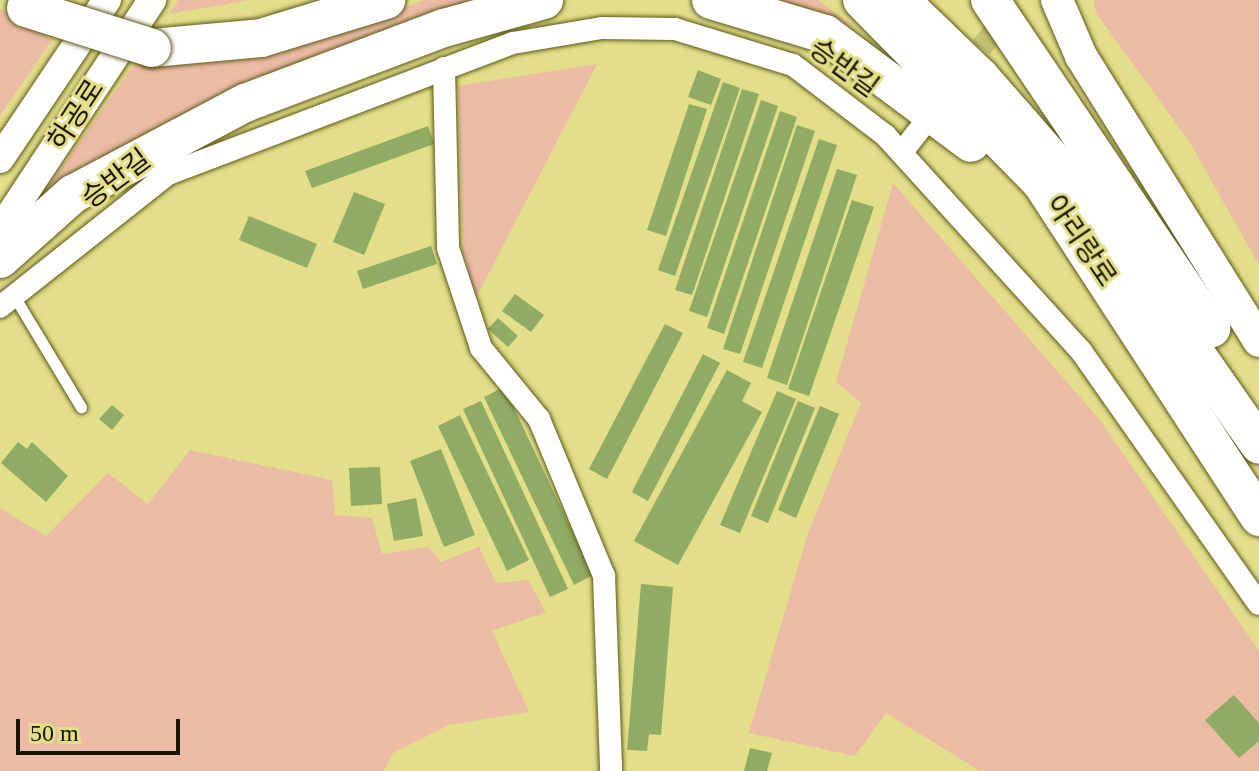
<!DOCTYPE html>
<meta charset="utf-8">
<style>
body{margin:0}
#map{position:relative;width:1259px;height:771px;overflow:hidden;background:#e2de89;font-family:"Times New Roman","Noto Sans KR",serif}
div>[style]{position:absolute}
[style*='--x']{left:calc(var(--x)*1px);top:calc(var(--y)*1px);width:calc(var(--w)*1px);rotate:calc(var(--a)*1deg)}
.green>*{inset:0;background:#ebbba5}
.building>*{inset:0;background:#90ab63}
.minor-tunnel>*{height:22px;margin-top:-11px;transform-origin:0;background:repeating-linear-gradient(90deg,#c4c074 0 22px,transparent 0 33px)}
.roads{filter:drop-shadow(0 0 2px #5d5917) drop-shadow(0 0 2px #5d5917)}
.service>*{height:11px;margin:-5.5px;padding:0 5.5px;transform-origin:5.5px;border-radius:5.5px;background:#fff}
.minor>*{height:22px;margin:-11px;padding:0 11px;transform-origin:11px;border-radius:11px;background:#fff}
.tertiary>*{height:28px;margin:-14px;padding:0 14px;transform-origin:14px;border-radius:14px;background:#fff}
.secondary>*{height:32px;margin:-16px;padding:0 16px;transform-origin:16px;border-radius:16px;background:#fff}
.trunk>*{height:38px;margin:-19px;padding:0 19px;transform-origin:19px;border-radius:19px;background:#fff}
.bridges{filter:drop-shadow(0 0 2px #5d5917) drop-shadow(0 0 2px #5d5917)}
.trunk-bridge>*{height:38px;margin:-19px;padding:0 19px;transform-origin:19px;border-radius:19px;background:#fff}
span{translate:-50% -50%;white-space:nowrap;text-align:center;line-height:1.15;-webkit-text-stroke:6px #e2de89;paint-order:stroke}
.street-label{font-size:28px;color:#181600}
.scale{position:absolute;left:16px;top:719px;width:164px;height:36px;box-sizing:border-box;border:4px solid #181600;border-top:0;padding-left:10px;font-size:24px;line-height:28px;white-space:nowrap;color:#181600;-webkit-text-stroke:6px #e2de89;paint-order:stroke}
</style>
<div id="map">
<div class="green">
<i style="clip-path:polygon(178px 0,249px 0,169px 14px)"></i>
<i style="clip-path:polygon(425px 0,491px 0,25px 219px,134px 65px,266px 58px)"></i>
<i style="clip-path:polygon(737px 0,818px 0,854px 27px)"></i>
<i style="clip-path:polygon(1094px 0,1259px 0,1259px 265px,1189px 141px,1096px 13px)"></i>
<i style="clip-path:polygon(0 9px,52px 40px,0 116px)"></i>
<i style="clip-path:polygon(597px 64px,476px 298px,463px 248px,458px 86px)"></i>
<i style="clip-path:polygon(893px 183px,1100px 420px,1259px 651px,1259px 771px,980px 771px,886px 713px,855px 756px,749px 733px,808px 533px,861px 403px,836px 382px)"></i>
<i style="clip-path:polygon(190px 450px,332px 480px,335px 515px,372px 518px,382px 554px,428px 547px,441px 562px,479px 547px,496px 583px,528px 580px,546px 612px,492px 631px,529px 712px,449px 725px,393px 753px,384px 771px,0 771px,0 508px,46px 536px,108px 473px,148px 504px)"></i>
</div>
<div class="building">
<i style="clip-path:polygon(698px 70px,721px 79px,711px 105px,688px 97px)"></i>
<i style="clip-path:polygon(723px 82px,740px 88px,675px 276px,658px 270px)"></i>
<i style="clip-path:polygon(742px 89px,759px 94px,692px 295px,675px 290px)"></i>
<i style="clip-path:polygon(761px 100px,778px 106px,707px 317px,689px 311px)"></i>
<i style="clip-path:polygon(689px 104px,707px 109px,666px 236px,647px 230px)"></i>
<i style="clip-path:polygon(780px 111px,797px 117px,724px 334px,707px 328px)"></i>
<i style="clip-path:polygon(797px 125px,815px 131px,740px 354px,723px 349px)"></i>
<i style="clip-path:polygon(428px 126px,434px 144px,312px 188px,305px 171px)"></i>
<i style="clip-path:polygon(819px 139px,837px 145px,762px 368px,743px 362px)"></i>
<i style="clip-path:polygon(837px 169px,857px 175px,787px 385px,767px 378px)"></i>
<i style="clip-path:polygon(354px 192px,385px 204px,364px 255px,333px 242px)"></i>
<i style="clip-path:polygon(852px 200px,874px 207px,809px 396px,788px 389px)"></i>
<i style="clip-path:polygon(249px 216px,317px 244px,307px 268px,239px 240px)"></i>
<i style="clip-path:polygon(431px 246px,437px 264px,363px 289px,357px 271px)"></i>
<i style="clip-path:polygon(515px 294px,544px 315px,531px 332px,502px 311px)"></i>
<i style="clip-path:polygon(498px 318px,518px 336px,508px 347px,488px 329px)"></i>
<i style="clip-path:polygon(665px 324px,683px 333px,607px 479px,589px 469px)"></i>
<i style="clip-path:polygon(703px 354px,720px 363px,648px 501px,632px 492px)"></i>
<i style="clip-path:polygon(727px 370px,751px 383px,742px 401px,762px 412px,678px 565px,634px 541px)"></i>
<i style="clip-path:polygon(504px 387px,593px 575px,574px 585px,484px 397px)"></i>
<i style="clip-path:polygon(777px 391px,796px 399px,740px 533px,720px 525px)"></i>
<i style="clip-path:polygon(481px 401px,568px 589px,550px 597px,463px 409px)"></i>
<i style="clip-path:polygon(798px 401px,815px 408px,768px 523px,751px 516px)"></i>
<i style="clip-path:polygon(112px 405px,124px 415px,112px 430px,99px 419px)"></i>
<i style="clip-path:polygon(820px 406px,839px 414px,796px 518px,778px 510px)"></i>
<i style="clip-path:polygon(460px 415px,529px 560px,507px 571px,438px 426px)"></i>
<i style="clip-path:polygon(18px 442px,27px 449px,32px 442px,68px 476px,46px 502px,1px 463px)"></i>
<i style="clip-path:polygon(441px 449px,475px 535px,444px 547px,410px 461px)"></i>
<i style="clip-path:polygon(380px 467px,382px 504px,351px 506px,349px 468px)"></i>
<i style="clip-path:polygon(416px 498px,423px 536px,394px 541px,387px 504px)"></i>
<i style="clip-path:polygon(641px 584px,673px 587px,661px 735px,649px 734px,647px 751px,627px 750px)"></i>
<i style="clip-path:polygon(1234px 695px,1259px 723px,1259px 741px,1239px 758px,1205px 720px)"></i>
<i style="clip-path:polygon(750px 748px,772px 753px,767px 771px,744px 771px)"></i>
</div>
<div class="minor-tunnel">
<i style="--x:961;--y:74;--w:93;--a:-52.4"></i>
</div>
<div class="roads">
<div class="service">
<i style="--x:14;--y:296;--w:130;--a:58.9"></i>
</div>
<div class="minor">
<i style="--x:444;--y:68;--w:180;--a:88.7"></i>
<i style="--x:448;--y:248;--w:105;--a:71.7"></i>
<i style="--x:481;--y:348;--w:92;--a:50.8"></i>
<i style="--x:539;--y:419;--w:170;--a:67.5"></i>
<i style="--x:604;--y:576;--w:195;--a:87.9"></i>
<i style="--x:902;--y:152;--w:33;--a:-52"></i>
<i style="--x:0;--y:307;--w:214;--a:-38.4"></i>
<i style="--x:168;--y:174;--w:369;--a:-20.8"></i>
<i style="--x:513;--y:43;--w:90;--a:-9.6"></i>
<i style="--x:602;--y:28;--w:73;--a:0.8"></i>
<i style="--x:675;--y:29;--w:123;--a:17"></i>
<i style="--x:793;--y:65;--w:116;--a:37.3"></i>
<i style="--x:885;--y:135;--w:292;--a:47.8"></i>
<i style="--x:1081;--y:351;--w:309;--a:54.9"></i>
</div>
<div class="tertiary">
<i style="--x:0;--y:159;--w:192;--a:-56.1"></i>
<i style="--x:0;--y:230;--w:276;--a:-56.5"></i>
</div>
<div class="secondary">
<i style="--x:1057;--y:0;--w:61;--a:66.8"></i>
<i style="--x:1081;--y:56;--w:336;--a:58"></i>
</div>
<div class="trunk">
<i style="--x:711;--y:0;--w:119;--a:16.6"></i>
<i style="--x:825;--y:34;--w:182;--a:36.7"></i>
<i style="--x:862;--y:0;--w:255;--a:45.5"></i>
<i style="--x:1041;--y:182;--w:400;--a:56.9"></i>
<i style="--x:900;--y:0;--w:112;--a:43.9"></i>
<i style="--x:981;--y:78;--w:169;--a:48.8"></i>
<i style="--x:1092;--y:205;--w:292;--a:55.1"></i>
<i style="--x:990;--y:0;--w:396;--a:56"></i>
<i style="--x:152;--y:48;--w:109;--a:-5.2"></i>
<i style="--x:261;--y:38;--w:131;--a:-16.9"></i>
<i style="--x:0;--y:259;--w:98;--a:-41.7"></i>
<i style="--x:73;--y:194;--w:195;--a:-27.9"></i>
<i style="--x:245;--y:103;--w:213;--a:-20.7"></i>
<i style="--x:444;--y:28;--w:104;--a:-15.6"></i>
</div>
</div>
<div class="bridges">
<div class="trunk-bridge">
<i style="--x:26;--y:8;--w:132;--a:17.6"></i>
</div>
</div>
<div class="street-label">
<span style="left:844px;top:68px;rotate:36deg">승반길</span>
<span style="left:76px;top:115px;rotate:-57deg">하공로</span>
<span style="left:116px;top:179px;rotate:-37deg">승반길</span>
<span style="left:1081px;top:241px;rotate:56deg">아리랑로</span>
</div>
<div class="scale">50 m</div>
</div>
